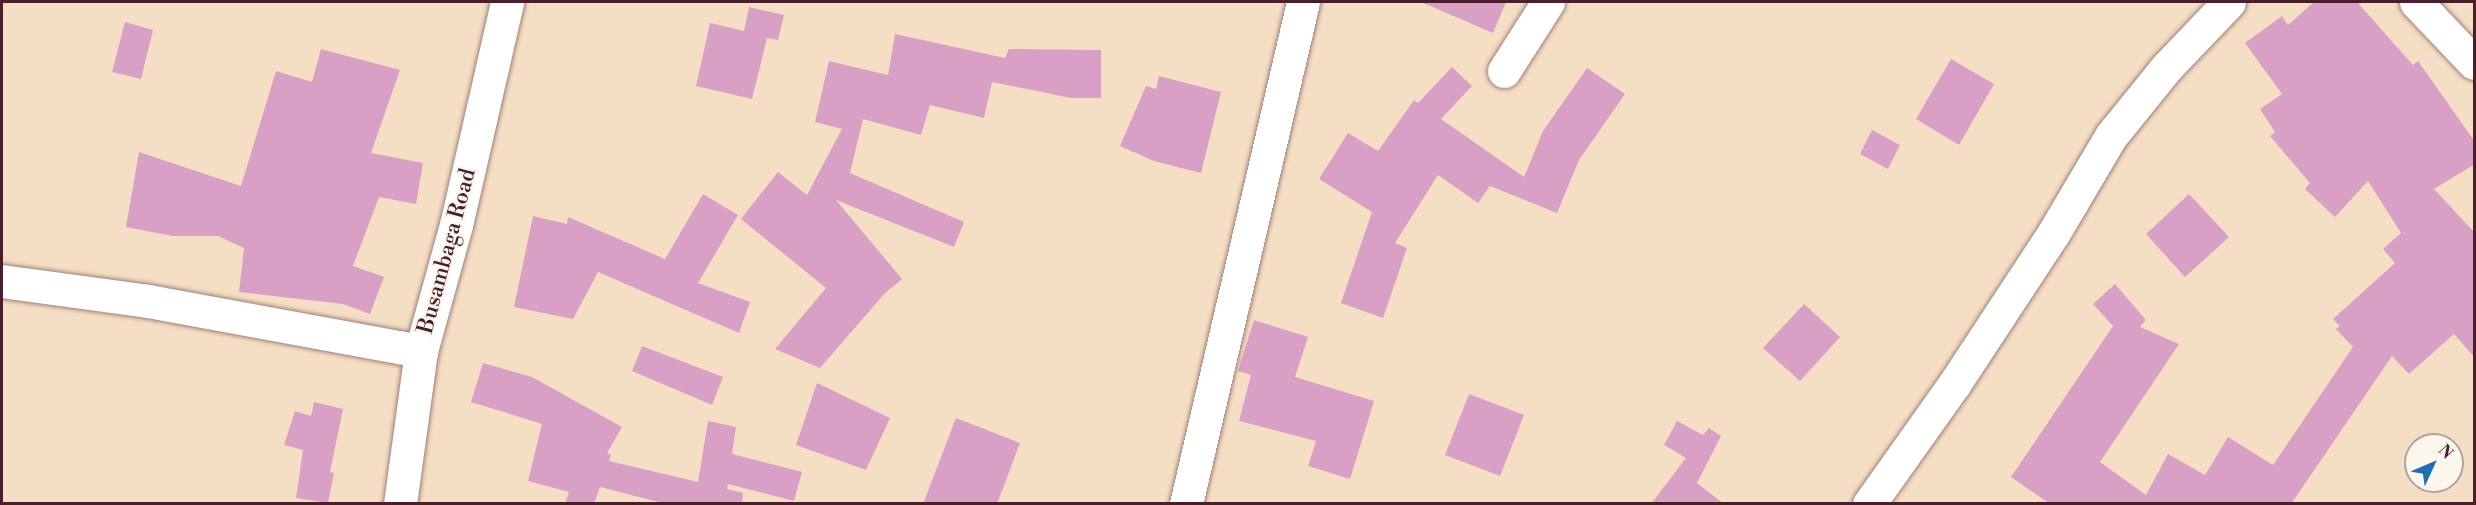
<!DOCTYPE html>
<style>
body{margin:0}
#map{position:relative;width:2476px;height:505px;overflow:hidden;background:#f5dfc4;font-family:"Libre Bodoni",serif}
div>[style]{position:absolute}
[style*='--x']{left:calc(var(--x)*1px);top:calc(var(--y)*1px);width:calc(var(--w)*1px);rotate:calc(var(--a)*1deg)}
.building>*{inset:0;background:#d8a0c5}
.roads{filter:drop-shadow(0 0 2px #a07f78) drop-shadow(0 0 2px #a07f78)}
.minor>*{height:33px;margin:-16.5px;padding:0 16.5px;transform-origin:16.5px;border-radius:16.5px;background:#fff}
span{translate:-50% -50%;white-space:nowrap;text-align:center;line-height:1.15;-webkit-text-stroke:4.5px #fbf7ec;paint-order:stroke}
.street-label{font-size:22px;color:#4a1f2b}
.frame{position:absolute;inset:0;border:3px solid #4a1f2b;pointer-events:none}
.north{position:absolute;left:2404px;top:433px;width:60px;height:60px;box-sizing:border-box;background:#fbf7ec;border:2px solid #b4a19f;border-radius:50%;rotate:46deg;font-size:16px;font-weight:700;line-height:24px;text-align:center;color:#4a1f2b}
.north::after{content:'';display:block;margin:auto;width:21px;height:27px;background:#1f6fb2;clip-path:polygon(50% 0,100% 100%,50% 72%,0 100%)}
</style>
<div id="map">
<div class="building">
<i style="clip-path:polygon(1421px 2px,1506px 2px,1493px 33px)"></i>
<i style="clip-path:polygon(2314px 2px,2357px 2px,2413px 65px,2418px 61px,2475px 142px,2475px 164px,2434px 189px,2475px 233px,2475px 358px,2454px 334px,2409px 374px,2392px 356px,2291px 504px,2050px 504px,2011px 477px,2113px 326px,2093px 304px,2115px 284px,2146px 320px,2140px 327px,2179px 344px,2100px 462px,2146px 495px,2168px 454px,2205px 475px,2228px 437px,2273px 465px,2353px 347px,2336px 329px,2340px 326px,2333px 319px,2395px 263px,2383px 249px,2401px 233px,2368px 181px,2335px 217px,2305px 189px,2310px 183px,2270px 136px,2275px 132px,2260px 109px,2282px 94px,2245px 43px,2282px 16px,2288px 25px)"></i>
<i style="clip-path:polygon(749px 7px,784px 15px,778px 40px,767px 38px,752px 99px,696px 86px,710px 23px,744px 31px)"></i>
<i style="clip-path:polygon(125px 22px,153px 30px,141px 79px,112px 72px)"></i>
<i style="clip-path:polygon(895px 34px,1005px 58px,1009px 49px,1101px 50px,1101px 98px,1071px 98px,992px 82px,984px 118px,930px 105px,921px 135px,863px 119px,850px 173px,964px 222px,954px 247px,836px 200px,902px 279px,885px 293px,820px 368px,775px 349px,826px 288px,741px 219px,778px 172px,807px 195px,842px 129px,815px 122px,829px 61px,888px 75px)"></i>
<i style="clip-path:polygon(321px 49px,400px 70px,371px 153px,423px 163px,416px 204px,379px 197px,353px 266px,384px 277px,370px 314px,343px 304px,239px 292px,244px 248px,218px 236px,173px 236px,126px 227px,139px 152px,241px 186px,276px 71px,312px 82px)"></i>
<i style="clip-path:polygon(1951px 59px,1994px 84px,1959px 145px,1916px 119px)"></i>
<i style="clip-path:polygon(1452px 67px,1472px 86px,1441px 119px,1524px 177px,1543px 131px,1587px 68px,1625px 94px,1579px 160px,1557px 213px,1490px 186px,1478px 203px,1438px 175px,1395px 243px,1407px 248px,1383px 318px,1341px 303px,1372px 212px,1319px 179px,1348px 133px,1378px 151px,1414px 100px,1418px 103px)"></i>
<i style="clip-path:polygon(1159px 76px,1221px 92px,1201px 173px,1154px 161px,1120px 146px,1146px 86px,1156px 89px)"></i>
<i style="clip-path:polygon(1872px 130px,1900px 145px,1888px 169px,1860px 154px)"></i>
<i style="clip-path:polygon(703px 194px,738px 215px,698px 283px,750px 302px,739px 333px,598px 272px,573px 319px,514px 307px,533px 216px,567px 224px,568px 217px,665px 259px)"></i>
<i style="clip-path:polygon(2189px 194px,2229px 237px,2185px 277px,2146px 234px)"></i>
<i style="clip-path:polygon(1804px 304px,1840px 337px,1800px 381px,1763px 348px)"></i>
<i style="clip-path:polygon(1254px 320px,1308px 337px,1295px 377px,1374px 401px,1350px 479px,1308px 466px,1316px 441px,1239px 421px,1251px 375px,1238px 371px)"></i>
<i style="clip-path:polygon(642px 346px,723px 377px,712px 405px,632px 371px)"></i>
<i style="clip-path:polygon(483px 363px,532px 377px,622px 427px,607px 453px,611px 455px,609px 461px,698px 482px,708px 421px,736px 427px,732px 454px,802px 472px,794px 501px,728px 484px,727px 489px,743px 493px,742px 504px,666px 504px,600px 487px,594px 504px,565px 504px,569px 492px,528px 481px,542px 424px,471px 402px)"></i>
<i style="clip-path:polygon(817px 383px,890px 418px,866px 470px,796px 445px)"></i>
<i style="clip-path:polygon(1469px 394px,1524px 415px,1500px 476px,1445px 455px)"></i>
<i style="clip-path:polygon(314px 402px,343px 409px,330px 472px,334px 473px,328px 503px,296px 498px,303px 450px,284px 445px,295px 411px,311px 416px)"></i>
<i style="clip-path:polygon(956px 418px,1020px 443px,997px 504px,923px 504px)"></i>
<i style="clip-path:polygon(1677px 421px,1703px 435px,1709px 428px,1721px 436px,1697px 483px,1724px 504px,1651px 504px,1686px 458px,1664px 445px)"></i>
</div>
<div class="roads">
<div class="minor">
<i style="--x:2416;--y:2;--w:84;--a:46.4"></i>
<i style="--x:1504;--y:71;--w:82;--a:-57.5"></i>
<i style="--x:2;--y:281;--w:147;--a:7.8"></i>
<i style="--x:148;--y:301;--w:278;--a:10.4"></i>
<i style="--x:400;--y:504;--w:154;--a:-82.2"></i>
<i style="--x:421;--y:351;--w:131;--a:-74.5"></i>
<i style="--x:456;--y:225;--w:229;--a:-77.1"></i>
<i style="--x:1186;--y:504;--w:515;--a:-76.88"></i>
<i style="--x:1869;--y:504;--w:148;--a:-54.6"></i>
<i style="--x:1955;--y:383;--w:178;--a:-56.7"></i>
<i style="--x:2053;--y:234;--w:114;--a:-59.4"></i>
<i style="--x:2111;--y:136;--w:87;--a:-51"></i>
<i style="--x:2166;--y:68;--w:91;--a:-46.3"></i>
</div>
</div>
<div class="street-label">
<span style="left:447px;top:251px;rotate:-75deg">Busambaga Road</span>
</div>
<div class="frame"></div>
<div class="north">N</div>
</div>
